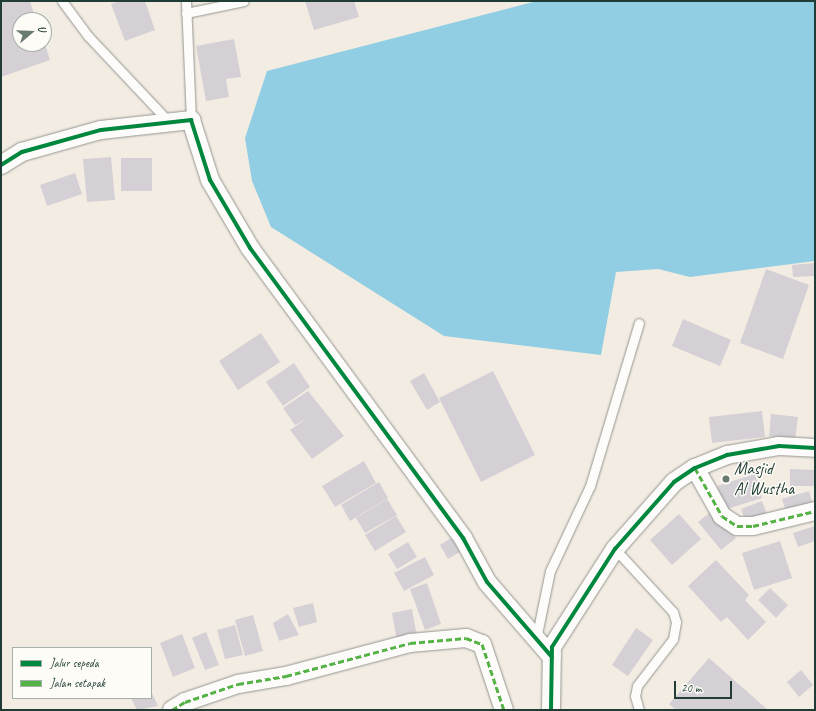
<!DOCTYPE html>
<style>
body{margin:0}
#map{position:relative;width:816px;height:711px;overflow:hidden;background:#f3ece2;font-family:Caveat,sans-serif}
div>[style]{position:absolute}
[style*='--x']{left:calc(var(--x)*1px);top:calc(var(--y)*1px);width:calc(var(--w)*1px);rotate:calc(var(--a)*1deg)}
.water>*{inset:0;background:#91cee3}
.building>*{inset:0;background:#d5d0d5}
.roads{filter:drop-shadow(0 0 1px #949690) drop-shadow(0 0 1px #949690)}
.service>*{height:9px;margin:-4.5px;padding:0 4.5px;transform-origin:4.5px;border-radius:4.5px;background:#fdfcfb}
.minor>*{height:18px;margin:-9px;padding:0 9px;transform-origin:9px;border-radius:9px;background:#fdfcfb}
.quiet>*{height:3px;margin-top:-1.5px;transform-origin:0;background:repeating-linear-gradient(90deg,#55b346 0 6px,transparent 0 9px)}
.cycleway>*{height:4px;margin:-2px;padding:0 2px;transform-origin:2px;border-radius:2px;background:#00873e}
.dots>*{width:11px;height:11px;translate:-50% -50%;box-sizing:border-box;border:2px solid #fdfcf7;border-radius:50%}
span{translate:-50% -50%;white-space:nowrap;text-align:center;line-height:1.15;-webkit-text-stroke:3px #fdfcf7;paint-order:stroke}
.poi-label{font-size:17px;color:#1f3d34}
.left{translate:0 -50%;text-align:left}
.frame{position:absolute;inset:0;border:2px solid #1f3d34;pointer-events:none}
.legend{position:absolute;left:12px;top:647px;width:140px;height:52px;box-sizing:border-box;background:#fdfcf7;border:1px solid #a4b0a9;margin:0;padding:5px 7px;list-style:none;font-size:12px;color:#1f3d34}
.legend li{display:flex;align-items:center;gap:8px;height:20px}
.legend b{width:20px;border:1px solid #a4b0a9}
.north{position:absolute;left:12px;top:12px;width:40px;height:40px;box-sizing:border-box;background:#fdfcf7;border:1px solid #a4b0a9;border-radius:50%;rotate:71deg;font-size:11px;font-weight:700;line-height:16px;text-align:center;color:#1f3d34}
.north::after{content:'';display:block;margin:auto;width:14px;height:18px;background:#697a71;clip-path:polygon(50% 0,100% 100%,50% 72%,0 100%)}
.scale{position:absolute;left:674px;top:681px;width:58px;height:18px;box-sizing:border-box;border:2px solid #1f3d34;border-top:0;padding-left:5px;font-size:12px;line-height:14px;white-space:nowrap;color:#1f3d34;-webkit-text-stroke:3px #fdfcf7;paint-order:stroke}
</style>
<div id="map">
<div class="water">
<i style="clip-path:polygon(537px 1px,815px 1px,815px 261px,690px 277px,658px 269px,616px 272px,601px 355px,444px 336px,271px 227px,252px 181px,245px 138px,267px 71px)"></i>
</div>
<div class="building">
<i style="clip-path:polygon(1px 1px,30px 1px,36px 20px,20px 20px,20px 44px,45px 44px,50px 60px,1px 77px)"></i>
<i style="clip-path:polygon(120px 1px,145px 1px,155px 30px,125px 41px,111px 4px)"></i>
<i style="clip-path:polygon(305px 1px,354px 1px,359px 17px,314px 30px)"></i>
<i style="clip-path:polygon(234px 39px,241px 77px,226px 79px,229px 97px,206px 101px,196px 46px)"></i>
<i style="clip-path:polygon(111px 157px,115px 200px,87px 202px,83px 159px)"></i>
<i style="clip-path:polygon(121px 158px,152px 158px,152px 191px,121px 191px)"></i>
<i style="clip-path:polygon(75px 173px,82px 194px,47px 206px,40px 185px)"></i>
<i style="clip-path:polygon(815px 263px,815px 276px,793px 277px,792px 265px)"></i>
<i style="clip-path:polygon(766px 269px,809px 285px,783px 359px,740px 343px)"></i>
<i style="clip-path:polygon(683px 319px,731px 340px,720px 366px,672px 346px)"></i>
<i style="clip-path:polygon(261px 333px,280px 362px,238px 390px,219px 361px)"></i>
<i style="clip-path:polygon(294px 363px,310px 387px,283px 406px,266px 382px)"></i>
<i style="clip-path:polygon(493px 371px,535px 455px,481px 482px,439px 398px)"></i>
<i style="clip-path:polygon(424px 373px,440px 402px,427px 410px,410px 381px)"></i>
<i style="clip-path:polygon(308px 391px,344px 436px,312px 459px,290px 430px,307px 418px,295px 425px,283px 408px)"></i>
<i style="clip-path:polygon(762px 411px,765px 437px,712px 443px,709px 417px)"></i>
<i style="clip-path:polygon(771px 414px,798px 417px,795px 440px,769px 436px)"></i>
<i style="clip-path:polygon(364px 461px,376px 483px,335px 507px,322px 486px)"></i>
<i style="clip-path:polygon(790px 469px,815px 470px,815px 486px,790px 486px)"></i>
<i style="clip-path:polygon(755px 474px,762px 498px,724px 510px,717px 486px)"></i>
<i style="clip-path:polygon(379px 482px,388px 498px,350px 521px,341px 505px)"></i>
<i style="clip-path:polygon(809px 491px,813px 506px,787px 514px,782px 499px)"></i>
<i style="clip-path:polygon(387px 499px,397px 515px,365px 533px,356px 518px)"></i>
<i style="clip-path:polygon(762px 501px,768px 517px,747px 525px,741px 509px)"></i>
<i style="clip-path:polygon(713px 510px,736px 538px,721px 550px,698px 522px)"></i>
<i style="clip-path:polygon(679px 514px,701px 539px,672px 565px,650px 540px)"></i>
<i style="clip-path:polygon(396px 516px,406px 532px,375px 551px,365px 535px)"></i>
<i style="clip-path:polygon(815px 526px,815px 541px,798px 547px,793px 533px)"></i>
<i style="clip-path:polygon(456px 535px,465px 549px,448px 559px,440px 545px)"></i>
<i style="clip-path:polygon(780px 541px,792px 578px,754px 590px,742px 553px)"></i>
<i style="clip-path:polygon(408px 542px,417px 557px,397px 569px,388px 554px)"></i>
<i style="clip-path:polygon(425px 557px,434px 575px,404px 591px,394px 573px)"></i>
<i style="clip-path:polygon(716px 560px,749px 595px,745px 600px,766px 622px,748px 640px,727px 617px,721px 622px,688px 586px)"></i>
<i style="clip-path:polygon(427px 583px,441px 624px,425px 630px,410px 589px)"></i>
<i style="clip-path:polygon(770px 588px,788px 605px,776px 618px,758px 600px)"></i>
<i style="clip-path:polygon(313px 603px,317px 622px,299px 627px,293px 608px)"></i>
<i style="clip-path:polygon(412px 609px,417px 637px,397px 641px,392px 613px)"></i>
<i style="clip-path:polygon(288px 614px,299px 635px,279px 641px,273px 623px)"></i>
<i style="clip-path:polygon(253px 615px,263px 651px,245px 656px,235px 620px)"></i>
<i style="clip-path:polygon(235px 625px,243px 655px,225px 659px,217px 630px)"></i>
<i style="clip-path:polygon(636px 628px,653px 640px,628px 676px,612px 665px)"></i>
<i style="clip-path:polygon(206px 632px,219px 665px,205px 670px,192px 638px)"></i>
<i style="clip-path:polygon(182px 634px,195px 668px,173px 677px,160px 643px)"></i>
<i style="clip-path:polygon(709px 658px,768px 710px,676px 710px,669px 704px)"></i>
<i style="clip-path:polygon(801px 670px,813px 685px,799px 697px,787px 682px)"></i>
<i style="clip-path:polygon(151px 691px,158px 706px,137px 710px,131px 698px,151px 698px)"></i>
</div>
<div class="roads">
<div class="service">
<i style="--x:62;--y:1;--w:44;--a:53.4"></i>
<i style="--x:88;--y:36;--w:118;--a:46.7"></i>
<i style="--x:186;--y:1;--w:119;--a:87.6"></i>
<i style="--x:186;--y:13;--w:59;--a:-11.7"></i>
<i style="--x:615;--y:549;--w:86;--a:47.4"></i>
<i style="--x:673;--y:612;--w:10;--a:73"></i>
<i style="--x:676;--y:622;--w:17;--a:100"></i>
<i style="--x:673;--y:639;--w:59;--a:127.5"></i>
<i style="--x:637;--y:686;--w:10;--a:101"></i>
<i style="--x:635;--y:696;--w:15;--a:74"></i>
<i style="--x:536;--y:639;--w:69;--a:-78.4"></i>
<i style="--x:550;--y:571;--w:94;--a:-64.8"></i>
<i style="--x:590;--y:486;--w:170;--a:-73.3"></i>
</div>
<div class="minor">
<i style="--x:1;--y:165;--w:25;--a:-32"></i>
<i style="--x:22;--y:152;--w:82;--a:-15.6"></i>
<i style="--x:101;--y:130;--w:91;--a:-6.3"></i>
<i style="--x:191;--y:120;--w:63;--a:72.4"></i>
<i style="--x:210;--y:180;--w:79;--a:59.5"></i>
<i style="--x:250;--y:248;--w:360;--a:53.7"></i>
<i style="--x:463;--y:538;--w:50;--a:61.4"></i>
<i style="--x:487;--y:582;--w:99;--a:49.1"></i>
<i style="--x:695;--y:468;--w:55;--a:60.6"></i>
<i style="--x:722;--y:516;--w:18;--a:34"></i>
<i style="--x:737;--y:526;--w:16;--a:0"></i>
<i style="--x:753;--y:526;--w:64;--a:-13.6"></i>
<i style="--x:172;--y:710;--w:15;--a:-32"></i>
<i style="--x:185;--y:702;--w:56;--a:-18.8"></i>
<i style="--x:238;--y:684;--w:49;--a:-9.5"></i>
<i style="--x:286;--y:676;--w:128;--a:-14.9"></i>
<i style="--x:410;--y:643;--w:56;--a:-5.1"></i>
<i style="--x:466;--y:638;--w:17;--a:21"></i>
<i style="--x:482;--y:644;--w:70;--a:71.6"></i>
<i style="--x:551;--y:710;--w:63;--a:-89.1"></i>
<i style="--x:552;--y:647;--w:117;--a:-57.3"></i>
<i style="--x:615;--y:549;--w:89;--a:-48.6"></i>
<i style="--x:674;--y:482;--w:25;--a:-34"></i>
<i style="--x:695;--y:468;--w:35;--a:-22"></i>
<i style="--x:727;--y:455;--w:53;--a:-9.8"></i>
<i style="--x:779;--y:446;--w:36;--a:3"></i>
</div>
</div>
<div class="quiet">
<i style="--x:695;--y:468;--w:55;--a:60.6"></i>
<i style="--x:722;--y:516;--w:18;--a:34"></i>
<i style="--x:737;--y:526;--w:16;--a:0"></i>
<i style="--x:753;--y:526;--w:64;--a:-13.6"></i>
<i style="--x:172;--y:710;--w:15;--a:-32"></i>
<i style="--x:185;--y:702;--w:56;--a:-18.8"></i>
<i style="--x:238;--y:684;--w:49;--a:-9.5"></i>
<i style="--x:286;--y:676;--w:128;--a:-14.9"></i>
<i style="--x:410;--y:643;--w:56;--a:-5.1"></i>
<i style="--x:466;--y:638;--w:17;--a:21"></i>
<i style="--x:482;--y:644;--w:70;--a:71.6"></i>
</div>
<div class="cycleway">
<i style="--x:1;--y:165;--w:25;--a:-32"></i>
<i style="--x:22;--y:152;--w:82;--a:-15.6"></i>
<i style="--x:101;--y:130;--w:91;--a:-6.3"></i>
<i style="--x:191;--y:120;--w:63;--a:72.4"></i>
<i style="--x:210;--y:180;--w:79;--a:59.5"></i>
<i style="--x:250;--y:248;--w:360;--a:53.7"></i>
<i style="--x:463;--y:538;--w:50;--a:61.4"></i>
<i style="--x:487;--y:582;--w:99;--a:49.1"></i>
<i style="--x:551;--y:710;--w:63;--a:-89.1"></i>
<i style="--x:552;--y:647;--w:117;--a:-57.3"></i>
<i style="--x:615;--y:549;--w:89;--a:-48.6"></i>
<i style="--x:674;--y:482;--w:25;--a:-34"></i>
<i style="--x:695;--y:468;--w:35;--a:-22"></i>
<i style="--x:727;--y:455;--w:53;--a:-9.8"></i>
<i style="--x:779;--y:446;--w:36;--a:3"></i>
</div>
<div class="dots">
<i style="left:726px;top:479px;background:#697a71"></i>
</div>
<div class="poi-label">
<span class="left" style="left:734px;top:479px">Masjid<br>Al Wustha</span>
</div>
<div class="frame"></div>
<ul class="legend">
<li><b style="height:5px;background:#00873e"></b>Jalur sepeda</li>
<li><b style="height:5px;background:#55b346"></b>Jalan setapak</li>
</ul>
<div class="north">U</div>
<div class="scale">20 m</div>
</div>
